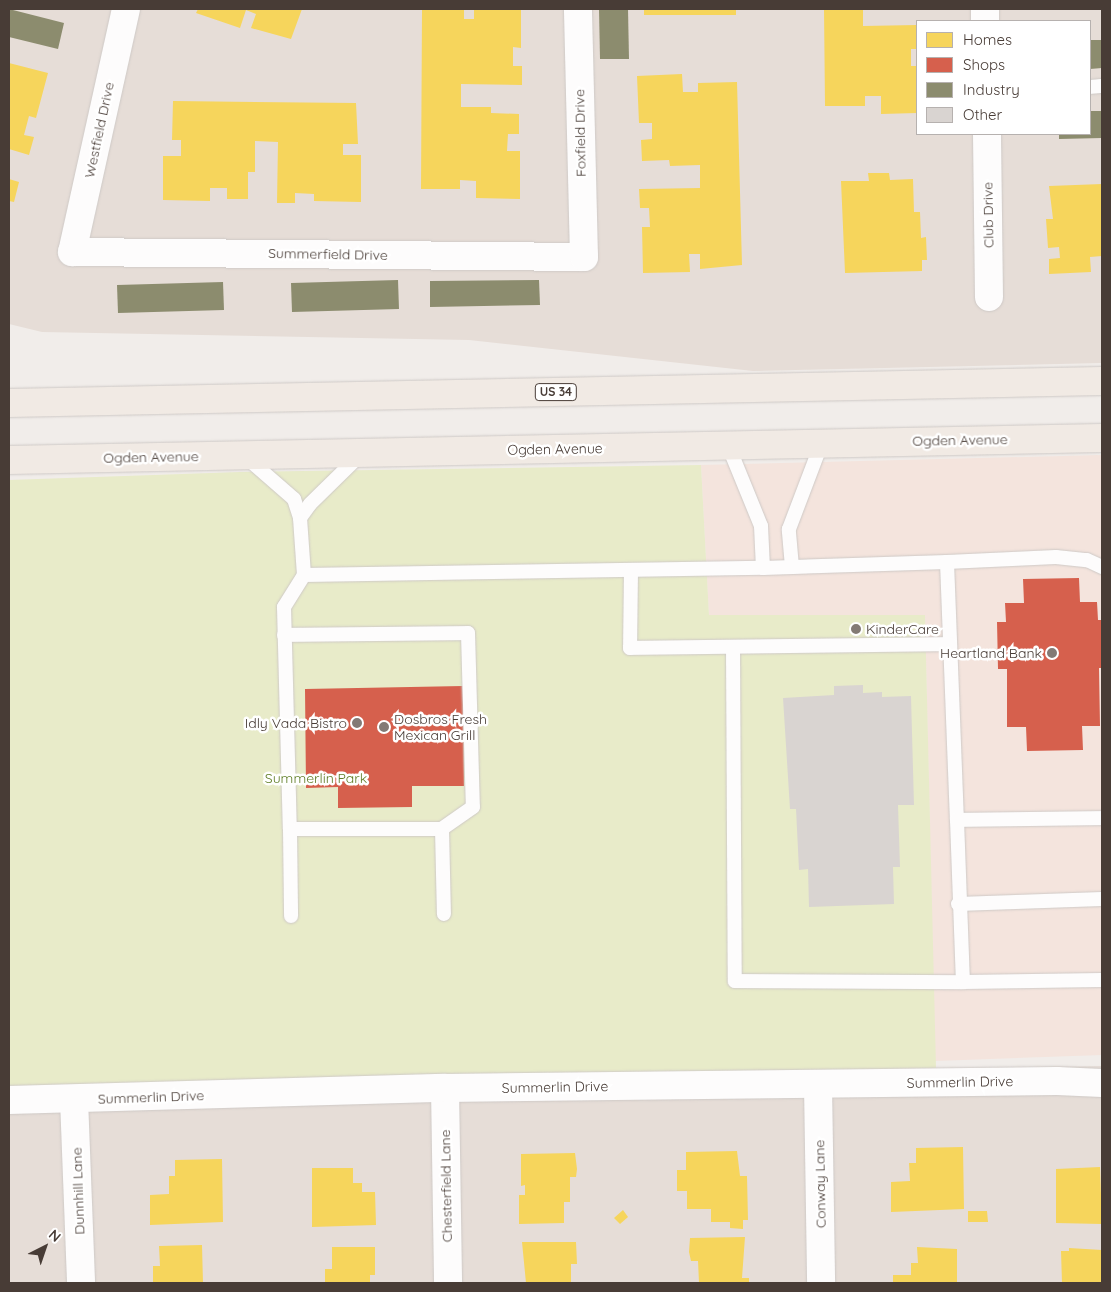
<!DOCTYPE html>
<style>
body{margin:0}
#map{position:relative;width:1111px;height:1292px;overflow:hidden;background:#f1edea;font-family:Quicksand,sans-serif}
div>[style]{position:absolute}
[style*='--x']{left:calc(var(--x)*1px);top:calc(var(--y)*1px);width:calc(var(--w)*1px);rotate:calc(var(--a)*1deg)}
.residential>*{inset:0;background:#e6ddd7}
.commercial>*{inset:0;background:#f4e4dd}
.green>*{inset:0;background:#e8ebc9}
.homes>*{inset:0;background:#f6d55c}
.shops>*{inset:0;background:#d6604d}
.industry>*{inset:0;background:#8c8c6e}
.building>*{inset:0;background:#d9d4d1}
.roads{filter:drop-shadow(0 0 1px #cec9c6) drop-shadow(0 0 1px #cec9c6)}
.lane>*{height:14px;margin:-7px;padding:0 7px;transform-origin:7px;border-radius:7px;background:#fdfcfc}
.street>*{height:28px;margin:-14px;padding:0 14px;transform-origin:14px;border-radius:14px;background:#fdfcfc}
.primary>*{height:28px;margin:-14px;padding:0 14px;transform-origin:14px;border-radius:14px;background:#f1eae4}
.dots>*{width:14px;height:14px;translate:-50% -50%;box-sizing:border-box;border:2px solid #fff;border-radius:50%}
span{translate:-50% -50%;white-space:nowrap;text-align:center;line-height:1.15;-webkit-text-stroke:5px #fff;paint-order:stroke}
.shield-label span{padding:1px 4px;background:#fff;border:1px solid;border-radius:4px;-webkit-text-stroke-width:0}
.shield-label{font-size:12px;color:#483c36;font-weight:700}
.street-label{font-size:14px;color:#483c36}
.poi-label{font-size:14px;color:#483c36}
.left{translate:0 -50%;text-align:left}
.right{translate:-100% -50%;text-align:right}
.park-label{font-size:14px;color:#5f7d26}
.frame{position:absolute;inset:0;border:10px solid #483c36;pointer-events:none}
.legend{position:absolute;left:916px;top:20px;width:175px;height:115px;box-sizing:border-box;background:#fff;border:1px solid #b6b1af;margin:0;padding:6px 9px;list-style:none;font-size:15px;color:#483c36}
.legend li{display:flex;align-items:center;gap:10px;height:25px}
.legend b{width:25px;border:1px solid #b6b1af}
.north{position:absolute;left:20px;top:1222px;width:50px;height:50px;-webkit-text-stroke:4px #fff;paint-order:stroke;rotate:41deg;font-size:14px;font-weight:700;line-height:20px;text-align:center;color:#483c36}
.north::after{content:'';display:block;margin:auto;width:18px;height:22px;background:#483c36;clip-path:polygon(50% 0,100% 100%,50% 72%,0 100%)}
</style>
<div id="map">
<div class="residential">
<i style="clip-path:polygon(evenodd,9px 9px,1102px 9px,1102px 363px,753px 371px,469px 340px,42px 332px,9px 324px,9px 9px,917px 21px,1090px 21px,1090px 134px,917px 134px,917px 21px)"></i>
<i style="clip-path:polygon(1102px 1066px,1102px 1283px,9px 1283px,9px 1083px)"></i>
</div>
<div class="commercial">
<i style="clip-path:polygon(1102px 455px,1102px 1055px,935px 1061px,925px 615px,709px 615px,701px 465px)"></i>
</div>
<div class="green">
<i style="clip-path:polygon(701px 465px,709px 615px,925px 615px,936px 1068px,9px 1092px,9px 480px,240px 472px)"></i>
</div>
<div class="homes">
<i style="clip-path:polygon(198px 9px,302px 9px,291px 39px,251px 28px,256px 14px,246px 10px,240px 28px,196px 13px)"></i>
<i style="clip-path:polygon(422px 9px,464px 9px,464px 19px,474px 19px,474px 9px,521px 9px,521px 48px,513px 47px,513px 66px,522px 66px,522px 85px,461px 84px,461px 107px,491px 107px,491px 113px,519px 114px,519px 134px,508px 134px,507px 151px,520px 151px,520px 199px,476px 198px,476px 181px,460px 180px,460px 189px,421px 189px)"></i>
<i style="clip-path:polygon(644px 9px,736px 9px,736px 15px,644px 15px)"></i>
<i style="clip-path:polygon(824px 9px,863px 9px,863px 26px,917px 25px,917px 49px,911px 49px,911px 66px,917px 66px,917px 113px,881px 114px,881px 96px,865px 96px,865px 106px,825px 106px)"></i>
<i style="clip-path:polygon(9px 63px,48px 73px,36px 118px,29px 116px,24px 135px,34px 137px,29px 155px,9px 149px)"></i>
<i style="clip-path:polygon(682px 74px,683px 92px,698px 92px,698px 83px,737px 82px,742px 265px,700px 269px,700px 254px,689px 254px,690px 272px,643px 273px,642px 227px,650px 227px,649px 208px,640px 208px,639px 189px,700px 188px,700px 165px,670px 166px,669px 160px,642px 161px,641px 140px,652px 139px,652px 123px,639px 123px,637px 76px)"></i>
<i style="clip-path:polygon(173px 101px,356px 103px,358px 144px,343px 144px,343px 155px,361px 155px,361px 202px,314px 201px,314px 194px,295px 193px,295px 203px,277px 203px,278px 142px,255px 141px,255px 172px,248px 172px,248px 199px,227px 199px,227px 188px,210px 188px,210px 201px,163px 200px,163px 156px,181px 156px,181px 140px,172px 140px)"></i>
<i style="clip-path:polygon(868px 173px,889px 173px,890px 180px,913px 179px,914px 212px,920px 212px,921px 238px,926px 237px,927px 260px,922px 260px,922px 271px,845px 273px,841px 181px,869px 181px)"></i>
<i style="clip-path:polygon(9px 179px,19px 182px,14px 202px,9px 201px)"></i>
<i style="clip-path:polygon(1102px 184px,1102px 256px,1090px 257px,1091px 272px,1049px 274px,1049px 259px,1060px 258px,1059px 247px,1048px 248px,1046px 219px,1053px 219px,1049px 186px)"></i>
<i style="clip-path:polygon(963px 1147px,964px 1209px,891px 1212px,891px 1182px,910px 1181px,909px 1163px,916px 1163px,916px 1148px)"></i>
<i style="clip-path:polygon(737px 1151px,740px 1176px,747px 1176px,748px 1220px,743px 1220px,743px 1229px,730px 1228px,730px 1222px,711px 1222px,711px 1209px,687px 1209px,687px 1191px,677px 1191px,677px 1170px,686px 1170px,686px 1152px)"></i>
<i style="clip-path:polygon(575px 1153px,577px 1169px,576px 1177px,570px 1177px,570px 1202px,564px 1202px,564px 1223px,519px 1224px,519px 1195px,525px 1195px,525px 1185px,521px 1186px,521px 1154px)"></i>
<i style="clip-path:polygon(222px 1159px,223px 1222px,150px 1225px,150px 1195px,169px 1194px,169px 1176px,175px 1176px,175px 1160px)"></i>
<i style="clip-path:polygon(1100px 1167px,1102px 1224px,1056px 1223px,1056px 1169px)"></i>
<i style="clip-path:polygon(312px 1168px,353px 1168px,353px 1183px,362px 1183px,362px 1192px,375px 1192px,376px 1225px,312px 1227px)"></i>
<i style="clip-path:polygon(623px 1210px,628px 1217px,620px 1224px,614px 1218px)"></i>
<i style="clip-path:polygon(968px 1211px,987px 1211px,988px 1222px,968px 1222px)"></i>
<i style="clip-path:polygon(745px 1237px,742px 1278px,749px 1278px,749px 1283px,699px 1283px,698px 1261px,691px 1261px,689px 1252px,690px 1238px)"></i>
<i style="clip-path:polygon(522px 1242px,576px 1242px,577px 1264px,571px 1264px,571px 1283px,526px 1283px)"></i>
<i style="clip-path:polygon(202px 1245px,203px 1283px,153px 1283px,153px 1266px,160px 1266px,159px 1246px)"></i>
<i style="clip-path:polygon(332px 1247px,375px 1247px,375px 1275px,370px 1275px,370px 1283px,325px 1283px,325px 1269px,332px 1269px)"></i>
<i style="clip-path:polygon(917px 1247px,957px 1249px,957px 1283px,893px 1283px,893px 1275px,911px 1275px,911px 1263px,918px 1263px)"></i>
<i style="clip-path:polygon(1069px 1248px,1102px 1250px,1102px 1283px,1062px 1283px,1061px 1251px,1069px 1251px)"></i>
</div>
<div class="shops">
<i style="clip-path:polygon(1079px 578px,1080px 602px,1097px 602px,1098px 620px,1102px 620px,1102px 668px,1099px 668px,1100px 726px,1082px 726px,1083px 750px,1027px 751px,1026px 727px,1007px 727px,1007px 669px,998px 669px,997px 622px,1006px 622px,1005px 603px,1024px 603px,1023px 579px)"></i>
<i style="clip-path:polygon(463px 686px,464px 786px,412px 786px,412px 807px,338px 808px,338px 787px,306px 788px,305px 689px)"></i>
</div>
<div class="industry">
<i style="clip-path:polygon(9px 9px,64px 23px,58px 49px,9px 37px)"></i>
<i style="clip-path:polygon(599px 9px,628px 9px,629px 59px,600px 59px)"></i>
<i style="clip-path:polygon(1090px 40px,1102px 40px,1102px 68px,1090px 69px)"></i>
<i style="clip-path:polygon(1090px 111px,1102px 111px,1102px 138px,1059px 139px,1059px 134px,1090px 134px)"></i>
<i style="clip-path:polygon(398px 280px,399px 309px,292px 312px,291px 283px)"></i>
<i style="clip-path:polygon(539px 280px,540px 305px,430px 307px,430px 281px)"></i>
<i style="clip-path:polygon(223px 282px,224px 310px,118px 313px,117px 285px)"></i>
</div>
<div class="building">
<i style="clip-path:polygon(863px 685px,863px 693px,882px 692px,882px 697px,911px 696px,914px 805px,898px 805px,900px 867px,893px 867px,894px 904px,809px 907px,808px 869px,799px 870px,796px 809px,790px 809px,783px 698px,834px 695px,834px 686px)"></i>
</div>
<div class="roads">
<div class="lane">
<i style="--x:1090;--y:87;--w:12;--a:-5"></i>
<i style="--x:728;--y:445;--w:87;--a:67.8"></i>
<i style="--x:761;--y:526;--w:42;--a:87.3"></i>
<i style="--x:247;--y:458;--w:62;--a:41.1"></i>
<i style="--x:294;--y:499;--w:20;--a:72"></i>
<i style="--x:300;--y:518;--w:57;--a:86"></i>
<i style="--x:304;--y:575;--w:459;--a:-0.9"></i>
<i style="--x:763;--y:568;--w:184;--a:-1.9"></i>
<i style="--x:947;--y:562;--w:258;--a:87.8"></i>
<i style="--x:957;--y:820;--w:145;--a:-0.8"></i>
<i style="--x:300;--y:518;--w:17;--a:-54"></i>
<i style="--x:310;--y:504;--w:70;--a:-44.4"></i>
<i style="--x:947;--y:562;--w:109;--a:-2.6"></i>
<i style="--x:1056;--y:557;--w:31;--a:6"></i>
<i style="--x:1087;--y:560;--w:17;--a:25"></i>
<i style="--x:792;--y:567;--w:38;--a:-95"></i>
<i style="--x:789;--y:529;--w:93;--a:-69.2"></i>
<i style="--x:631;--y:570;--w:78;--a:90.7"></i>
<i style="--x:630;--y:648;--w:320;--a:-0.7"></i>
<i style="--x:304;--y:575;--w:38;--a:122"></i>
<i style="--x:284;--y:607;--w:222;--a:88.5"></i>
<i style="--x:290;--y:829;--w:152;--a:0"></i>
<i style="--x:442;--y:829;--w:85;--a:88.7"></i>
<i style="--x:284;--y:635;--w:184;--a:-0.6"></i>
<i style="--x:468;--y:633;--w:174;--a:88.4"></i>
<i style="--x:473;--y:807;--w:38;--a:145"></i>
<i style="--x:733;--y:647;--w:334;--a:89.7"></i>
<i style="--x:735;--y:981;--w:228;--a:0.3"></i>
<i style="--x:957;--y:820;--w:162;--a:87.9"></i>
<i style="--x:963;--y:982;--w:139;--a:-0.8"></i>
<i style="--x:290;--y:829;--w:87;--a:89.3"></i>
<i style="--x:958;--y:904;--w:144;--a:-2"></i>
</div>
<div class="street">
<i style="--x:126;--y:9;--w:249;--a:102.5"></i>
<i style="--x:72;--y:252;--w:512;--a:0.56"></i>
<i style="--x:584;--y:257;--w:248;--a:-91.4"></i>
<i style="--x:985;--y:9;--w:12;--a:90"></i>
<i style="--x:987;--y:134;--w:163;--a:89.3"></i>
<i style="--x:818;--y:1085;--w:198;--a:89.1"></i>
<i style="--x:445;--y:1088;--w:195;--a:89.1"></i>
<i style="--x:74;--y:1099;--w:184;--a:87.8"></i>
<i style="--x:9;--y:1100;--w:436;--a:-1.6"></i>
<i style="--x:445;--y:1088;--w:612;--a:-0.66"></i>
<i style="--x:1057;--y:1081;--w:45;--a:2.5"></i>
</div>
<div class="primary">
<i style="--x:9;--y:403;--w:1093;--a:-1.15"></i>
<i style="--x:9;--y:460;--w:1093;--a:-1.15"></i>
</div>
</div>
<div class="dots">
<i style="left:856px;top:629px;background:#837a75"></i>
<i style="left:1052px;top:653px;background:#837a75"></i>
<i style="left:357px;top:723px;background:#837a75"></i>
<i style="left:384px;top:727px;background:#837a75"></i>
</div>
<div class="shield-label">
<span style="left:556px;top:392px">US 34</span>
</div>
<div class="street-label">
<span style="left:99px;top:130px;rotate:-78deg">Westfield Drive</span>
<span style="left:580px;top:133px;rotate:-91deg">Foxfield Drive</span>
<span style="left:988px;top:215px;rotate:-91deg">Club Drive</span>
<span style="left:328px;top:254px;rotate:1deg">Summerfield Drive</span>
<span style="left:960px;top:440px;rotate:-1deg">Ogden Avenue</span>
<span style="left:555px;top:449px;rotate:-1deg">Ogden Avenue</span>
<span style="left:151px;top:457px;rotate:-1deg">Ogden Avenue</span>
<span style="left:960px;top:1082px;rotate:-1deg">Summerlin Drive</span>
<span style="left:555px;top:1087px;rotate:-1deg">Summerlin Drive</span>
<span style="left:151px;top:1097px;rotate:-2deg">Summerlin Drive</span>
<span style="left:820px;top:1184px;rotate:-91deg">Conway Lane</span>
<span style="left:446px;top:1186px;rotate:-91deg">Chesterfield Lane</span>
<span style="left:78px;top:1191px;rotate:-92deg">Dunnhill Lane</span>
</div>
<div class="poi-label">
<span class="left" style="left:866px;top:629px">KinderCare</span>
<span class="right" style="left:1042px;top:653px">Heartland Bank</span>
<span class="left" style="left:394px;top:727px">Dosbros Fresh<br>Mexican Grill</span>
<span class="right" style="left:347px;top:723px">Idly Vada Bistro</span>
</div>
<div class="park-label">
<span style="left:316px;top:778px">Summerlin Park</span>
</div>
<div class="frame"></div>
<ul class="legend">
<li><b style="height:14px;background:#f6d55c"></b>Homes</li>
<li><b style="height:14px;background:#d6604d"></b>Shops</li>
<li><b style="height:14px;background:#8c8c6e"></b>Industry</li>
<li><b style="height:14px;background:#d9d4d1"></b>Other</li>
</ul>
<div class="north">N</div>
</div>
